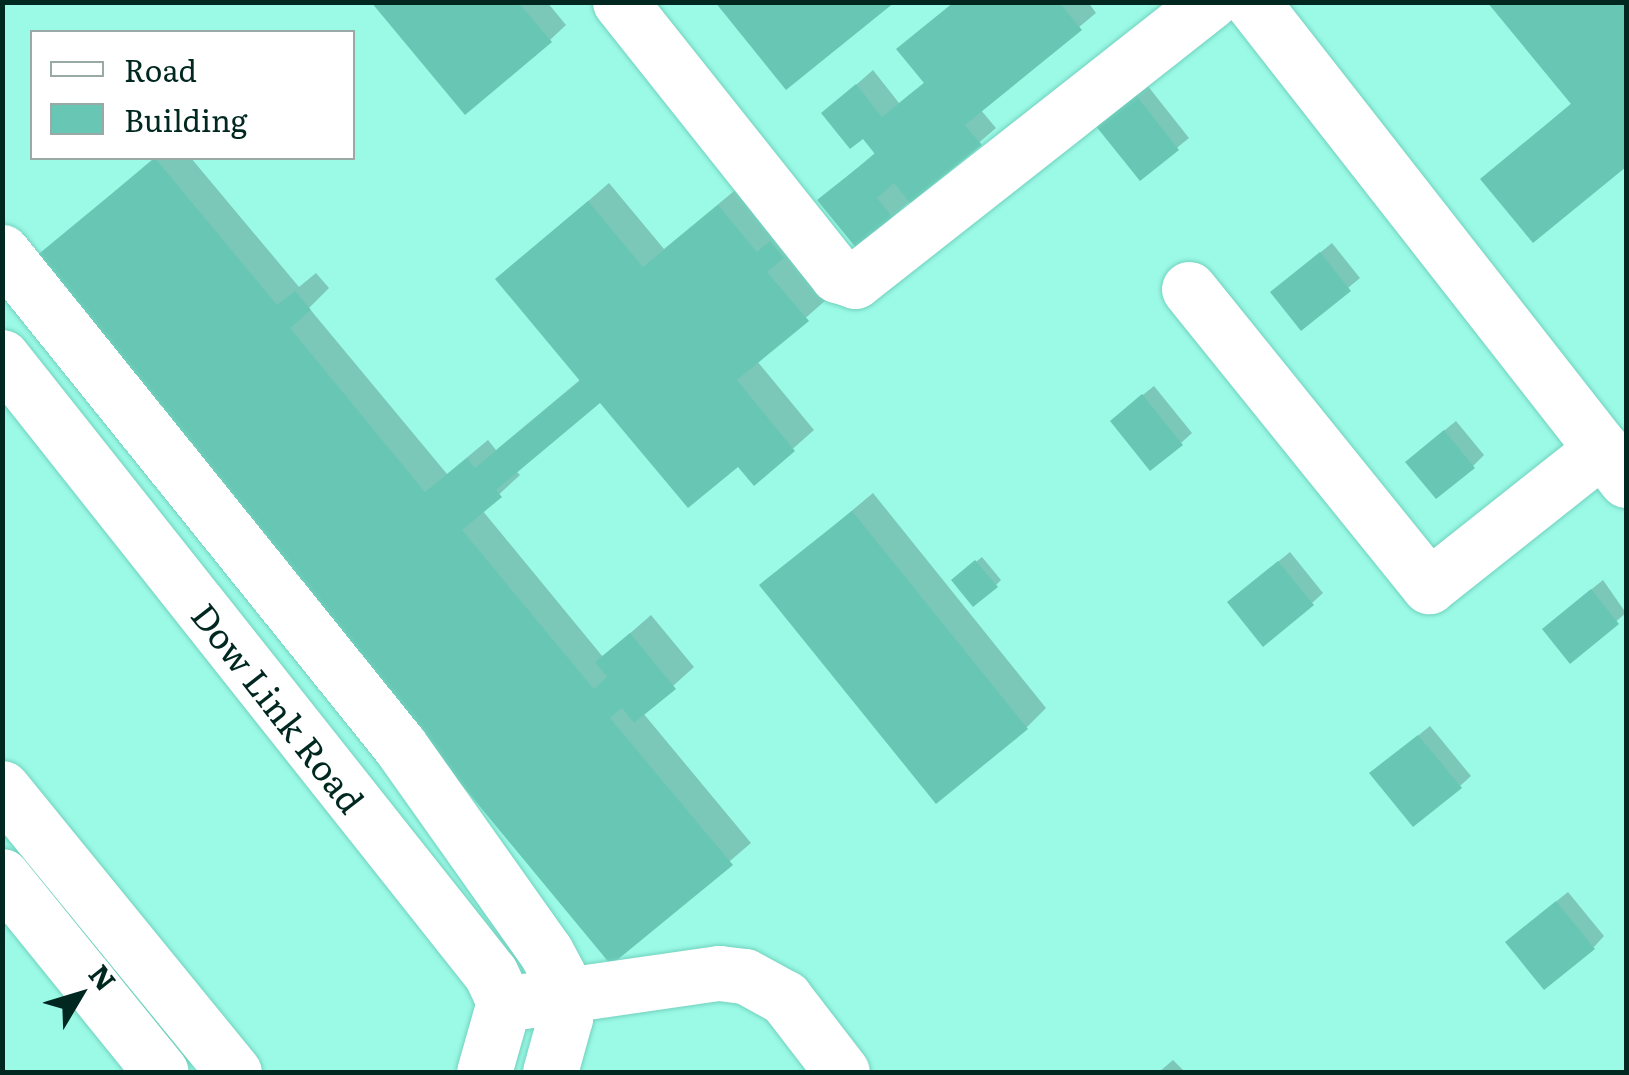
<!DOCTYPE html>
<style>
body{margin:0}
#map{position:relative;width:1629px;height:1075px;overflow:hidden;background:#9bfae6;font-family:Literata,serif}
div>[style]{position:absolute}
[style*='--x']{left:calc(var(--x)*1px);top:calc(var(--y)*1px);width:calc(var(--w)*1px);rotate:calc(var(--a)*1deg)}
.shadow>*{inset:0;background:#0003}
.building>*{inset:0;background:#68c7b4}
.roads{filter:drop-shadow(0 0 2px #72d1be) drop-shadow(0 0 2px #72d1be)}
.minor>*{height:55px;margin:-27.5px;padding:0 27.5px;transform-origin:27.5px;border-radius:27.5px;background:#fff}
span{translate:-50% -50%;white-space:nowrap;text-align:center;line-height:1.15;-webkit-text-stroke:10px #fff;paint-order:stroke}
.street-label{font-size:35px;color:#002821}
.frame{position:absolute;inset:0;border:5px solid #002821;pointer-events:none}
.legend{position:absolute;left:30px;top:30px;width:325px;height:130px;box-sizing:border-box;background:#fff;border:2px solid #99a9a6;margin:0;padding:12px 18px;list-style:none;font-size:30px;color:#002821}
.legend li{display:flex;align-items:center;gap:20px;height:50px}
.legend b{width:50px;border:2px solid #99a9a6}
.north{position:absolute;left:30px;top:945px;width:100px;height:100px;-webkit-text-stroke:8px #fff;paint-order:stroke;rotate:52deg;font-size:28px;font-weight:700;line-height:40px;text-align:center;color:#002821}
.north::after{content:'';display:block;margin:auto;width:35px;height:45px;background:#002821;clip-path:polygon(50% 0,100% 100%,50% 72%,0 100%)}
</style>
<div id="map">
<div class="shadow">
<i style="clip-path:polygon(374px 2px,547px 2px,566px 25px,550px 40px)"></i>
<i style="clip-path:polygon(954px 2px,1088px 2px,1096px 13px,980px 109px,996px 128px,892px 217px,820px 200px,876px 152px,864px 136px,824px 113px,873px 70px,899px 103px,925px 82px)"></i>
<i style="clip-path:polygon(1491px 2px,1626px 2px,1626px 163px,1533px 240px,1483px 179px,1573px 102px)"></i>
<i style="clip-path:polygon(1147px 85px,1189px 138px,1140px 178px,1099px 125px)"></i>
<i style="clip-path:polygon(154px 158px,191px 158px,299px 287px,316px 273px,329px 288px,309px 308px,447px 474px,488px 440px,496px 450px,581px 379px,498px 279px,609px 183px,664px 249px,739px 187px,827px 299px,757px 361px,814px 430px,754px 483px,739px 464px,601px 399px,515px 470px,520px 475px,482px 510px,603px 657px,651px 615px,694px 667px,643px 713px,751px 843px,612px 962px,32px 262px)"></i>
<i style="clip-path:polygon(1332px 243px,1360px 278px,1301px 327px,1284px 282px)"></i>
<i style="clip-path:polygon(1154px 386px,1192px 433px,1181px 443px,1124px 410px)"></i>
<i style="clip-path:polygon(1456px 421px,1484px 455px,1473px 466px,1419px 451px)"></i>
<i style="clip-path:polygon(873px 493px,1046px 708px,1026px 728px,763px 585px)"></i>
<i style="clip-path:polygon(1290px 552px,1323px 593px,1312px 603px,1241px 592px)"></i>
<i style="clip-path:polygon(982px 557px,1001px 580px,996px 585px,959px 575px)"></i>
<i style="clip-path:polygon(1603px 580px,1626px 613px,1570px 660px,1556px 618px)"></i>
<i style="clip-path:polygon(1430px 726px,1471px 776px,1460px 786px,1384px 763px)"></i>
<i style="clip-path:polygon(1568px 892px,1604px 936px,1594px 947px,1519px 931px)"></i>
<i style="clip-path:polygon(1173px 1060px,1185px 1072px,1159px 1072px)"></i>
</div>
<div class="building">
<i style="clip-path:polygon(371px 2px,518px 2px,552px 42px,465px 115px)"></i>
<i style="clip-path:polygon(715px 2px,895px 2px,786px 90px)"></i>
<i style="clip-path:polygon(954px 2px,1059px 2px,1082px 30px,965px 125px,982px 145px,910px 203px,894px 183px,877px 198px,894px 219px,857px 249px,817px 200px,875px 154px,863px 139px,850px 149px,821px 113px,856px 84px,882px 117px,924px 83px,896px 49px)"></i>
<i style="clip-path:polygon(1487px 2px,1626px 2px,1626px 167px,1533px 243px,1480px 179px,1571px 104px)"></i>
<i style="clip-path:polygon(1135px 94px,1179px 150px,1140px 181px,1095px 125px)"></i>
<i style="clip-path:polygon(155px 158px,277px 305px,295px 291px,311px 310px,290px 328px,425px 492px,467px 458px,475px 468px,580px 381px,495px 279px,588px 201px,643px 267px,718px 205px,757px 252px,770px 241px,784px 258px,767px 272px,809px 321px,737px 380px,795px 451px,754px 486px,738px 467px,688px 508px,600px 403px,496px 490px,502px 497px,462px 530px,594px 689px,607px 677px,595px 662px,630px 633px,676px 689px,634px 723px,622px 708px,610px 718px,733px 865px,611px 965px,29px 262px)"></i>
<i style="clip-path:polygon(1320px 252px,1351px 291px,1301px 331px,1270px 292px)"></i>
<i style="clip-path:polygon(1142px 394px,1183px 445px,1150px 471px,1110px 421px)"></i>
<i style="clip-path:polygon(1444px 430px,1475px 468px,1436px 499px,1405px 462px)"></i>
<i style="clip-path:polygon(852px 511px,1028px 729px,936px 804px,759px 585px)"></i>
<i style="clip-path:polygon(975px 560px,998px 587px,973px 607px,951px 580px)"></i>
<i style="clip-path:polygon(1278px 561px,1314px 605px,1263px 647px,1227px 602px)"></i>
<i style="clip-path:polygon(1591px 589px,1619px 624px,1570px 664px,1542px 629px)"></i>
<i style="clip-path:polygon(1418px 735px,1462px 788px,1413px 827px,1369px 773px)"></i>
<i style="clip-path:polygon(1556px 901px,1595px 949px,1544px 990px,1505px 942px)"></i>
</div>
<div class="roads">
<div class="minor">
<i style="--x:620;--y:2;--w:349;--a:51.5"></i>
<i style="--x:837;--y:275;--w:19;--a:18"></i>
<i style="--x:855;--y:281;--w:452;--a:-38.2"></i>
<i style="--x:1252;--y:2;--w:607;--a:51.96"></i>
<i style="--x:2;--y:252;--w:634;--a:51.14"></i>
<i style="--x:400;--y:746;--w:252;--a:54.7"></i>
<i style="--x:546;--y:952;--w:26;--a:62"></i>
<i style="--x:558;--y:975;--w:44;--a:80.8"></i>
<i style="--x:565;--y:1018;--w:56;--a:105.5"></i>
<i style="--x:1189;--y:289;--w:382;--a:51.1"></i>
<i style="--x:1429;--y:586;--w:221;--a:-38.4"></i>
<i style="--x:2;--y:357;--w:787;--a:51.6"></i>
<i style="--x:491;--y:974;--w:31;--a:65"></i>
<i style="--x:504;--y:1002;--w:73;--a:105.9"></i>
<i style="--x:2;--y:788;--w:367;--a:50.8"></i>
<i style="--x:2;--y:876;--w:252;--a:51"></i>
<i style="--x:524;--y:1001;--w:197;--a:-8.2"></i>
<i style="--x:719;--y:973;--w:26;--a:7"></i>
<i style="--x:745;--y:976;--w:46;--a:28.8"></i>
<i style="--x:785;--y:998;--w:93;--a:52.4"></i>
</div>
</div>
<div class="street-label">
<span style="left:279px;top:707px;rotate:52deg">Dow Link Road</span>
</div>
<div class="frame"></div>
<ul class="legend">
<li><b style="height:12px;background:#fff"></b>Road</li>
<li><b style="height:28px;background:#68c7b4"></b>Building</li>
</ul>
<div class="north">N</div>
</div>
